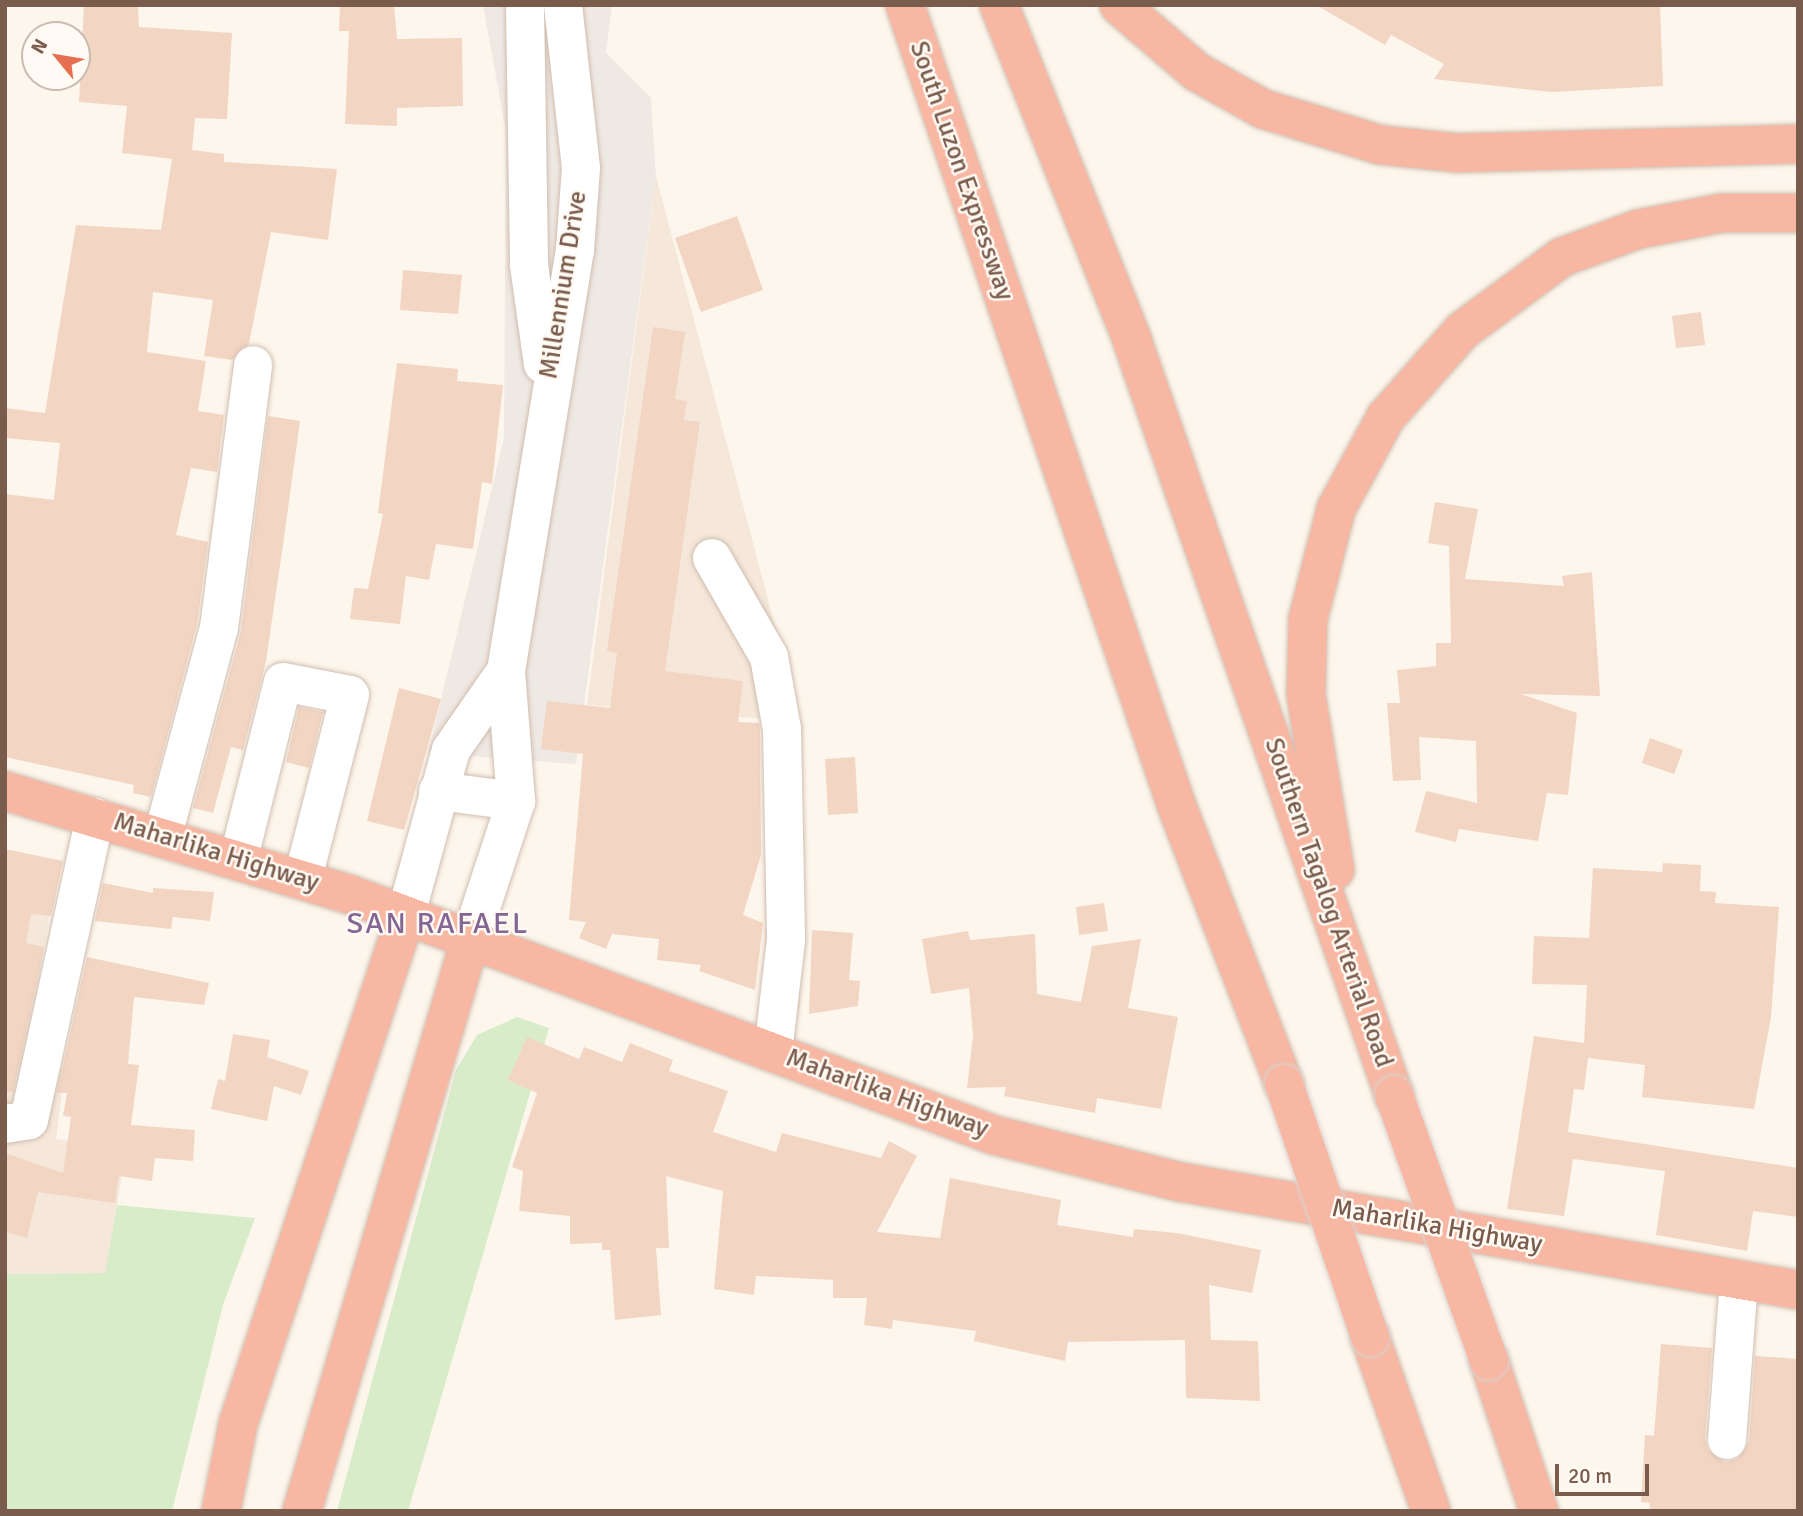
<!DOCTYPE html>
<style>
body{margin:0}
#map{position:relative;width:1803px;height:1516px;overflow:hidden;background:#fdf6ec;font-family:Signika,sans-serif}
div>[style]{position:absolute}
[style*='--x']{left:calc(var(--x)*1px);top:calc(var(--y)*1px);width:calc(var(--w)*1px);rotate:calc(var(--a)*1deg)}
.residential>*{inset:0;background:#f5e8da}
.industrial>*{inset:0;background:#efe9e4}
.green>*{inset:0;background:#d8ecc9}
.building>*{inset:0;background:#f3d5c3}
.roads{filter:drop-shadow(0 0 2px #d1beb0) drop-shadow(0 0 2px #d1beb0)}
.minor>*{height:38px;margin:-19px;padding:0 19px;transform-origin:19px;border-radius:19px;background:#fff}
.highway>*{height:38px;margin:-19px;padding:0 19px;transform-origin:19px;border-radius:19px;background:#f7b7a3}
.bridges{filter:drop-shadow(0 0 2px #dad1cd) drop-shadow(0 0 2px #dad1cd)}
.highway-bridge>*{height:38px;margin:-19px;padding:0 19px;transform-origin:19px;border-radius:19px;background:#f7b7a3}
span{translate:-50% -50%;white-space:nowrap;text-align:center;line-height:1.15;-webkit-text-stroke:5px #fffaf3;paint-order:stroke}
.street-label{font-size:26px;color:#7a5c4d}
.quarter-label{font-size:30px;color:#846695;letter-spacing:2px}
.frame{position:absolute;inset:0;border:7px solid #7a5c4d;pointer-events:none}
.north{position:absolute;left:21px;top:21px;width:70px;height:70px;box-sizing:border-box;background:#fffaf3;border:2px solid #cabbb1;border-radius:50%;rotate:300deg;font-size:19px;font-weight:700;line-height:28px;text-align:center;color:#7a5c4d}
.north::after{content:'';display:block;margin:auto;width:24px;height:32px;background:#e76f51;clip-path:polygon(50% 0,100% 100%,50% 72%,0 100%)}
.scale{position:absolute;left:1555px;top:1464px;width:94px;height:32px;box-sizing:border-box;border:4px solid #7a5c4d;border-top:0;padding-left:9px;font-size:21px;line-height:24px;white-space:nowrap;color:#7a5c4d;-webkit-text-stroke:5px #fffaf3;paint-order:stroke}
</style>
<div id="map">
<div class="residential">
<i style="clip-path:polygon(656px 176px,802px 728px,800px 1009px,765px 988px,766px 719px,587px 705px)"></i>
<i style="clip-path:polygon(5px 867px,54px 882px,26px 1062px,65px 1070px,56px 1139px,126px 1149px,106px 1273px,5px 1274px)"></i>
</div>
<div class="industrial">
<i style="clip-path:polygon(483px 5px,612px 5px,606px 53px,651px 98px,656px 176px,576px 764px,428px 753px,504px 438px,506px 132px)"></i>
</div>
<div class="green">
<i style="clip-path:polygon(517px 1017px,549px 1028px,408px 1511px,337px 1511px,456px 1070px,477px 1035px)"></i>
<i style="clip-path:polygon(117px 1205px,255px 1218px,223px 1305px,172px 1511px,5px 1511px,5px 1274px,105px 1273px)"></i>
</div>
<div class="building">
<i style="clip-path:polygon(84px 5px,138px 5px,139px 27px,232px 33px,227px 119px,195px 118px,192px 150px,224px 154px,224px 162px,337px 169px,328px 240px,271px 232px,249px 344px,232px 360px,204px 356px,213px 300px,153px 292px,147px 352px,206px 361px,198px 411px,224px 415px,217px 472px,191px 468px,176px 535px,208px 542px,197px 624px,151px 797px,133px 793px,134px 785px,5px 757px,5px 494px,54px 500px,60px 443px,5px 438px,5px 408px,45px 413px,76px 225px,161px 230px,172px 159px,122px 153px,127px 106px,79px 102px)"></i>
<i style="clip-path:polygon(340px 5px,394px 5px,397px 39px,462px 38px,463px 106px,397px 108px,397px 126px,345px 124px,349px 31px,339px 31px)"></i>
<i style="clip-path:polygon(1316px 5px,1660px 5px,1663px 86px,1551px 92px,1434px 79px,1444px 64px,1391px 35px,1385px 45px)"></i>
<i style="clip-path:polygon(737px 216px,763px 290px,701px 312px,675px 238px)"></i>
<i style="clip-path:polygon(403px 270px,462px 275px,458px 314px,400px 310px)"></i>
<i style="clip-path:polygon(1701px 312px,1705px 345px,1676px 348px,1672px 316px)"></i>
<i style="clip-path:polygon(653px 327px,685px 332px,675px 399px,687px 401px,684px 420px,700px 422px,665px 671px,743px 681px,738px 722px,759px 723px,760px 731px,761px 855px,743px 915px,763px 923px,755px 990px,699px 971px,701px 965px,657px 960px,659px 939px,612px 934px,606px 949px,579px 938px,586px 922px,569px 920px,583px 754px,541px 749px,547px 701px,610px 708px,617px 653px,607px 651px)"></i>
<i style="clip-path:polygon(397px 363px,458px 369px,457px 381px,503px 385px,492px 484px,482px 482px,473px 549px,436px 544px,429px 580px,406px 576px,400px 624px,350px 619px,354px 588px,368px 589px,383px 514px,378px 513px)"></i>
<i style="clip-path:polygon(268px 416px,300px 421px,284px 538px,266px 661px,243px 750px,231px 747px,213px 813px,193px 808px,241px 631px)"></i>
<i style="clip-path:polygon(1435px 502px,1478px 509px,1465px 579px,1564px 586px,1562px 576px,1592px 572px,1600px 696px,1521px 694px,1577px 713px,1568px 795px,1547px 793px,1538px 841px,1459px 829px,1456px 842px,1415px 832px,1426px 791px,1477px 803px,1476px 741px,1419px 737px,1421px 780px,1393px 781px,1387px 703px,1400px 703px,1397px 670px,1436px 666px,1436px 643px,1451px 643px,1449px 546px,1428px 543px)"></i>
<i style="clip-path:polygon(399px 688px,441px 699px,404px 830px,367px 821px)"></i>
<i style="clip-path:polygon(299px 707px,323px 712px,309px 768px,286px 762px)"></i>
<i style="clip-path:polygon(1650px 738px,1683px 750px,1674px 774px,1642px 763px)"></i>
<i style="clip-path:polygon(855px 757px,858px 813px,828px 815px,825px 759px)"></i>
<i style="clip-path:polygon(5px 849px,63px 861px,51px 916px,31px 914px,26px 943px,44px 947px,13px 1092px,5px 1092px)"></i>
<i style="clip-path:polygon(1663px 863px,1701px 865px,1700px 891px,1716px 892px,1715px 903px,1779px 907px,1771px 1017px,1754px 1109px,1642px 1097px,1645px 1065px,1588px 1058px,1584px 1090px,1574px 1089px,1568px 1132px,1798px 1168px,1798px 1217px,1753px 1211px,1747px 1251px,1656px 1235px,1665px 1171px,1573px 1159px,1564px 1216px,1507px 1209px,1534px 1036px,1584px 1043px,1587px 985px,1532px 984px,1534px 936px,1589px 938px,1593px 868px,1662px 872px)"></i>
<i style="clip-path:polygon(103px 883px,153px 893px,153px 888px,214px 892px,210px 921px,173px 917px,171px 929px,95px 921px)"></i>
<i style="clip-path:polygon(1104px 903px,1108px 931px,1079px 935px,1076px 907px)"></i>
<i style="clip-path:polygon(812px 930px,853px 933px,849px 980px,860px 981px,858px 1006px,809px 1014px)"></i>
<i style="clip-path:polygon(968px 931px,970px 940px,1035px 934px,1037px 994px,1081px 1002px,1092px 946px,1141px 939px,1128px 1008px,1178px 1017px,1161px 1109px,1097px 1098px,1095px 1113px,1004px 1096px,1006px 1087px,967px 1088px,973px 1036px,969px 988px,931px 994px,922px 939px)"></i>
<i style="clip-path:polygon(87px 957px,209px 983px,204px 1005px,134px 997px,128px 1064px,139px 1065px,131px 1125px,195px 1130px,193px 1161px,155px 1158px,152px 1181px,119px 1176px,115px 1203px,38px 1192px,27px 1238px,5px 1232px,5px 1153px,63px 1173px,71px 1117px,63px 1116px,67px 1093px,57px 1093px)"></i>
<i style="clip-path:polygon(233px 1034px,270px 1040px,267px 1057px,309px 1071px,301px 1095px,274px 1086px,267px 1121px,211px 1109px,218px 1079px,225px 1081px)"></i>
<i style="clip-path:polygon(527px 1037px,579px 1059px,584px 1047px,622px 1062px,630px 1043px,673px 1060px,669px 1071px,728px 1091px,713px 1132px,776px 1152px,782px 1133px,881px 1158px,889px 1141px,917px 1156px,877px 1232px,940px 1238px,950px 1178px,1061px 1200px,1057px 1225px,1133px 1237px,1134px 1229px,1177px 1233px,1261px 1250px,1252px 1293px,1209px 1285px,1211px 1340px,1258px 1341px,1260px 1401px,1186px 1398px,1185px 1340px,1068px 1342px,1065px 1361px,974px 1341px,976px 1331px,893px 1320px,892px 1329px,864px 1325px,867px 1298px,833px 1298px,833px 1280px,756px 1276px,754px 1295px,714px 1289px,723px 1191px,666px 1176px,669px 1248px,656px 1248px,661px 1315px,615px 1320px,610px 1250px,602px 1250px,602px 1243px,570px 1244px,570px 1216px,519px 1211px,523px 1171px,512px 1167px,537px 1093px,508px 1080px)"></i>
<i style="clip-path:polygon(1661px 1344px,1712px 1348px,1705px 1439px,1708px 1450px,1725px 1462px,1737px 1459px,1749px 1442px,1755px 1356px,1798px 1359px,1798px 1511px,1649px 1511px,1650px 1503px,1641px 1502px,1645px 1435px,1654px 1436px)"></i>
</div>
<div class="roads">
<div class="minor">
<i style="--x:525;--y:5;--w:260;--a:89.1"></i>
<i style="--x:529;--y:265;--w:100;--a:82"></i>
<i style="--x:712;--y:558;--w:114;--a:60.1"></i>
<i style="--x:769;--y:657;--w:73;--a:79.8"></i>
<i style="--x:782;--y:729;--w:211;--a:88.9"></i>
<i style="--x:786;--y:940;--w:113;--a:96.6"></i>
<i style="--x:438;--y:791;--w:79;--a:7.3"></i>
<i style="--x:163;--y:835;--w:214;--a:-74.9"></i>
<i style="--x:219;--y:628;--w:265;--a:-82.6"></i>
<i style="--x:239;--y:857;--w:180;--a:-75.9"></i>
<i style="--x:283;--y:682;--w:68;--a:11"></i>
<i style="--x:350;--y:695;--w:189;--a:104.4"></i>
<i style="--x:405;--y:918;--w:174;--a:-74.7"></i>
<i style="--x:451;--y:750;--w:96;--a:-55.2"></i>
<i style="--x:470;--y:941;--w:147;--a:-71.8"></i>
<i style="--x:516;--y:801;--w:130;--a:-94.4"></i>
<i style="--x:506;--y:671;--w:427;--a:-80.7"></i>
<i style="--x:575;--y:250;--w:82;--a:-85.8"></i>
<i style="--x:581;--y:168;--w:164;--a:-96.3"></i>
<i style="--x:5;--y:1124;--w:24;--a:-9"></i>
<i style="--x:29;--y:1120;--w:310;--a:-77.7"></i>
<i style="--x:1727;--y:1440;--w:160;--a:-85.7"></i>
</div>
<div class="highway">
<i style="--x:905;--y:5;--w:844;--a:71.26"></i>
<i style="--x:1176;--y:804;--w:300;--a:68.9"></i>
<i style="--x:999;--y:5;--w:360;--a:68.3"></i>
<i style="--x:1132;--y:340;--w:799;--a:70.86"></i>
<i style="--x:1119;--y:5;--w:103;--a:40.7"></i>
<i style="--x:1197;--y:72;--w:76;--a:29.3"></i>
<i style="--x:1263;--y:109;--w:123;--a:17"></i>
<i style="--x:1381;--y:145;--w:76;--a:6"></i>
<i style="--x:1457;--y:153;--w:341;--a:-1.5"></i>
<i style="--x:5;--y:791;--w:361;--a:16.7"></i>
<i style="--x:351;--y:895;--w:686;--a:20.47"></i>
<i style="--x:994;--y:1135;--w:192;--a:14.2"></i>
<i style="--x:1180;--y:1182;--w:627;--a:9.91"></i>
<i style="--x:1335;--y:870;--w:178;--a:-99.4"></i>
<i style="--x:1306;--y:694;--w:75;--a:-88.5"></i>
<i style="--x:1308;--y:619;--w:114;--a:-75.7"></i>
<i style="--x:1336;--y:509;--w:105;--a:-61.5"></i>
<i style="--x:1386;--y:417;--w:115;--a:-48.5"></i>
<i style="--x:1462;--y:331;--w:124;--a:-36.5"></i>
<i style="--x:1562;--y:257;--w:82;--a:-20"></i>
<i style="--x:1639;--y:229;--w:85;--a:-10.9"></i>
<i style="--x:1722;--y:213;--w:76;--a:0"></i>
<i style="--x:1370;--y:1337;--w:184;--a:70.7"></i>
<i style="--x:1489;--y:1361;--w:158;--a:71.6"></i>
<i style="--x:221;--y:1511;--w:89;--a:-78.9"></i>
<i style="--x:238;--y:1424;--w:533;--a:-71.74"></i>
<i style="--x:302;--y:1511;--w:594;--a:-73.58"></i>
</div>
</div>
<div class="bridges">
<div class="highway-bridge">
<i style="--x:1284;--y:1084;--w:267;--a:71.2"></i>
<i style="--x:1394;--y:1095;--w:282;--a:70.3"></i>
</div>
</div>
<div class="street-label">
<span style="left:961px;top:171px;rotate:71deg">South Luzon Expressway</span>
<span style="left:564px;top:285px;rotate:-81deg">Millennium Drive</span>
<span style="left:216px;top:853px;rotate:17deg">Maharlika Highway</span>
<span style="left:1328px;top:903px;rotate:71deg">Southern Tagalog Arterial Road</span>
<span style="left:887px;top:1094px;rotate:20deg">Maharlika Highway</span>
<span style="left:1437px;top:1227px;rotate:10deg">Maharlika Highway</span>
</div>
<div class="quarter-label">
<span style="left:438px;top:924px">SAN RAFAEL</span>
</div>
<div class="frame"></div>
<div class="north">N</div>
<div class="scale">20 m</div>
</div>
